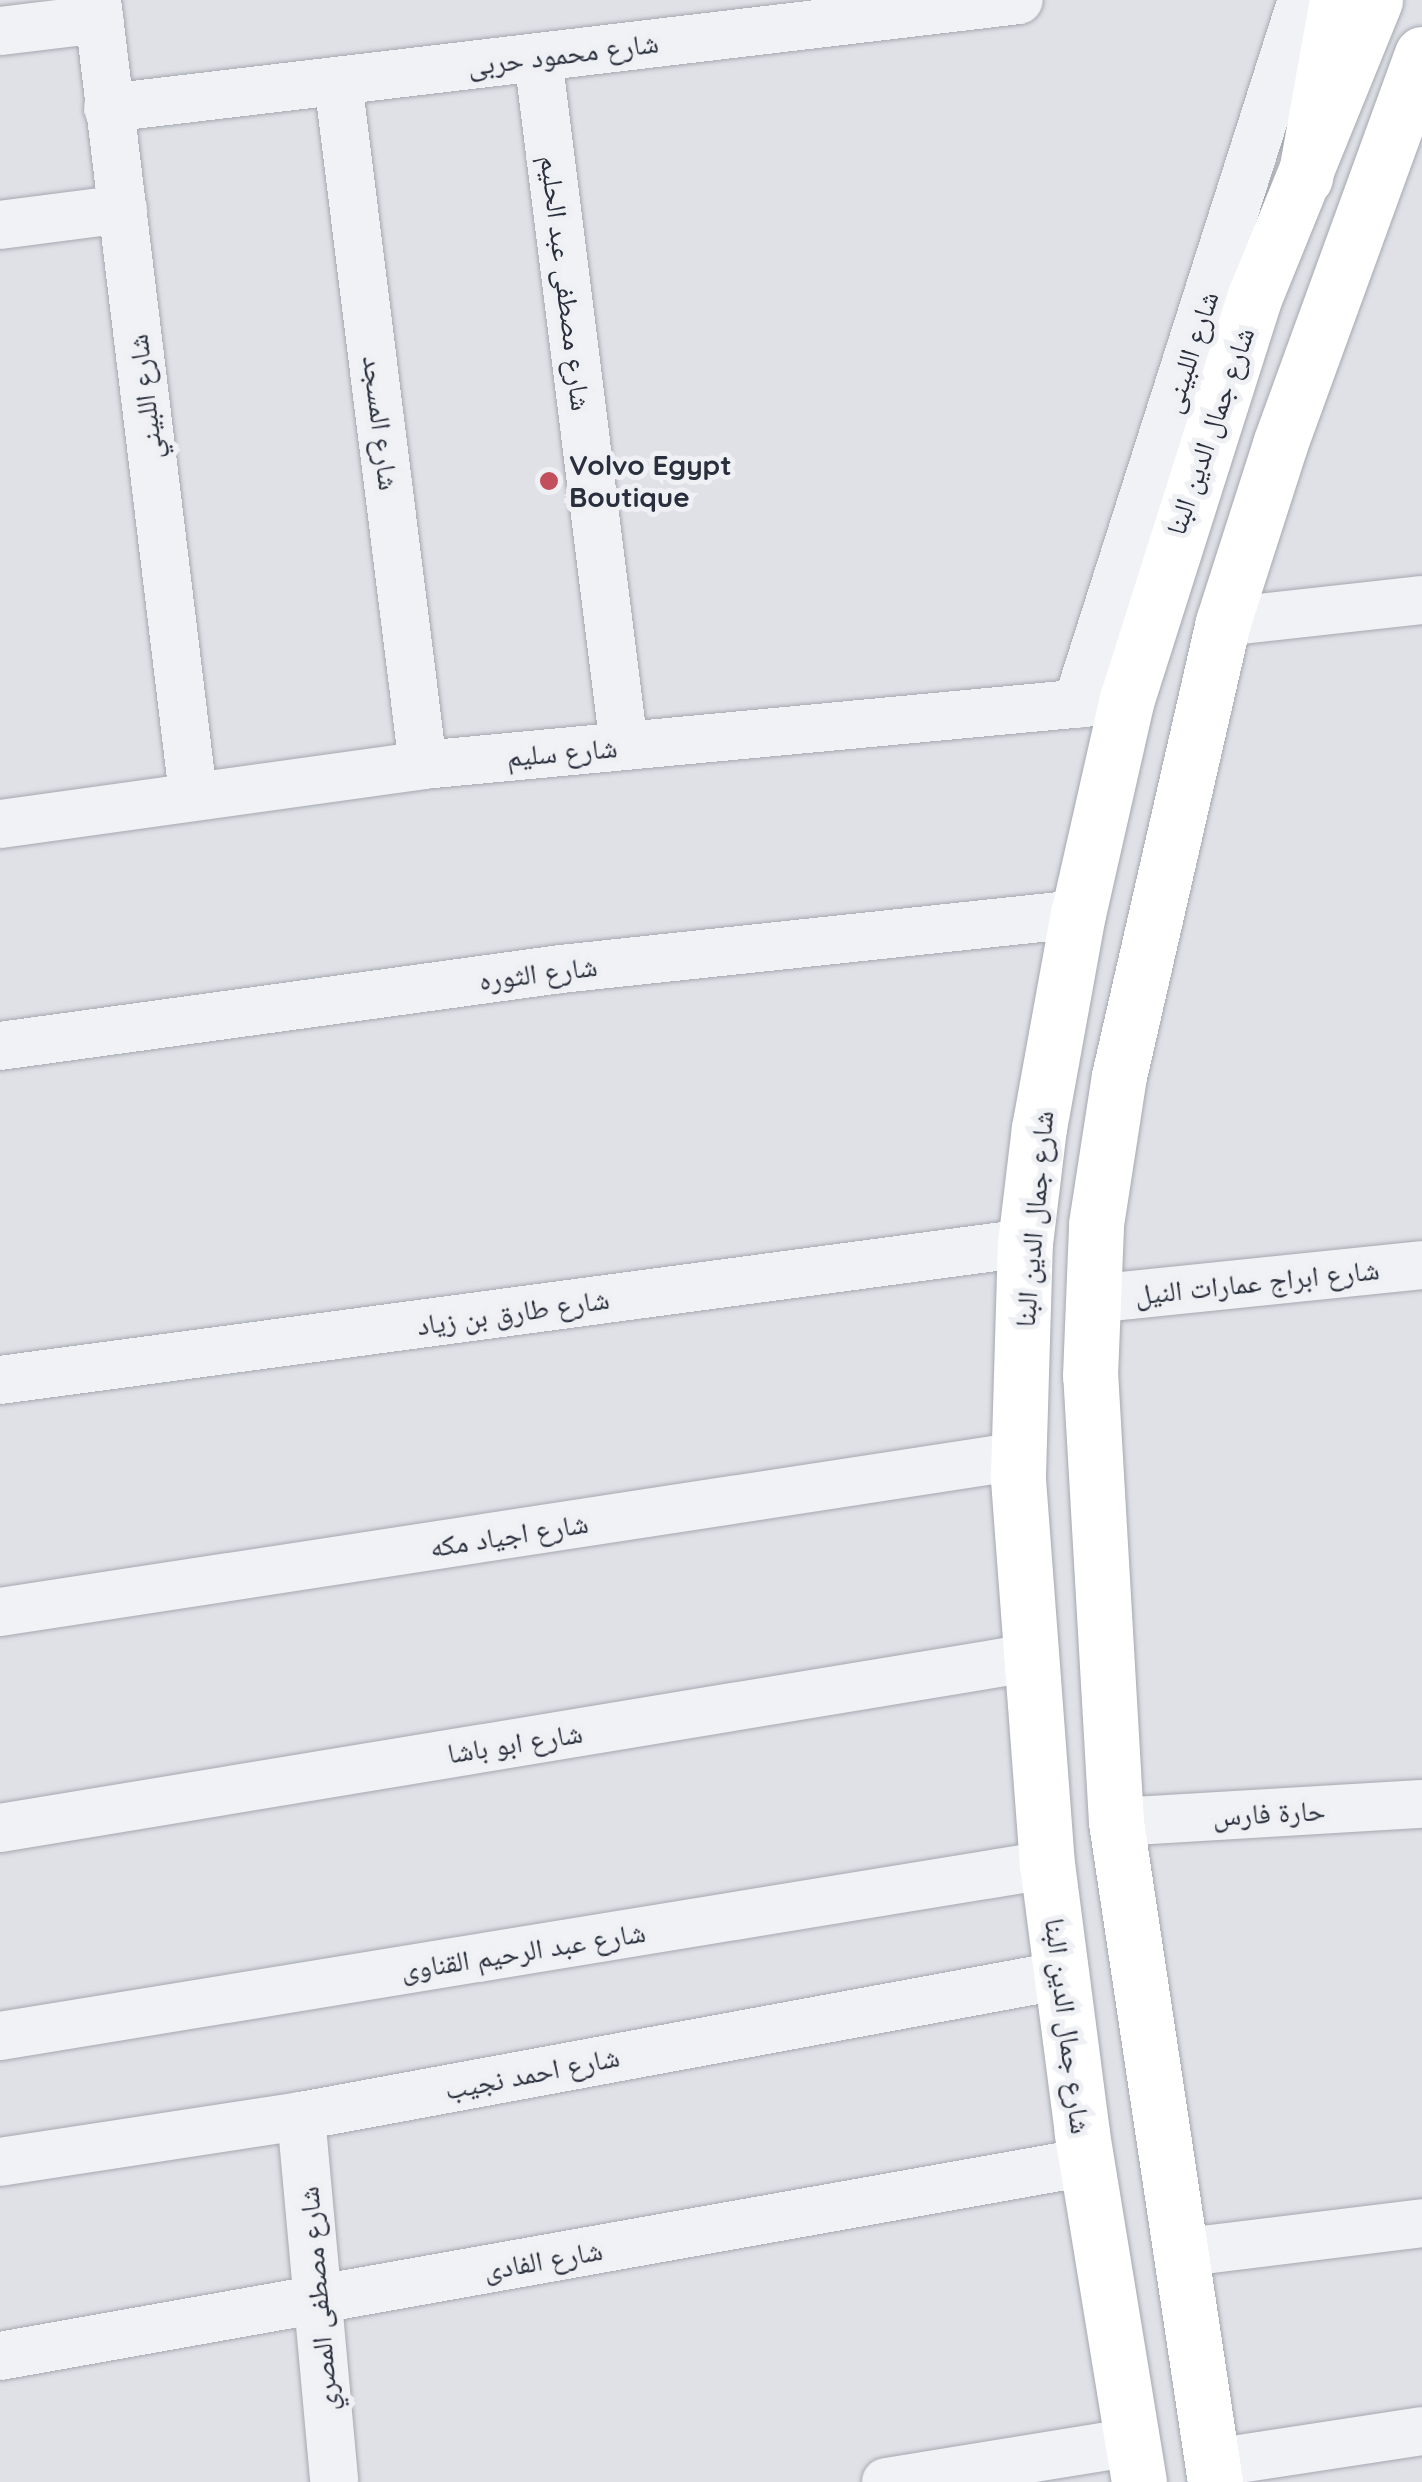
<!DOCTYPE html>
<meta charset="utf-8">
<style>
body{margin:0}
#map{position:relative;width:1422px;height:2482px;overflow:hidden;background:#dfe1e7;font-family:Quicksand,"Noto Naskh Arabic",sans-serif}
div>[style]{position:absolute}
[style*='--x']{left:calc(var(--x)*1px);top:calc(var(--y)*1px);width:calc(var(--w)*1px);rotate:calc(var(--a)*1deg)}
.roads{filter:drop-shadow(0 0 2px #a5a8b0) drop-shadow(0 0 2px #a5a8b0)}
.minor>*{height:48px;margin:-24px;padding:0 24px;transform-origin:24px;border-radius:24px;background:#f1f2f5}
.major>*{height:55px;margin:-27.5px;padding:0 27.5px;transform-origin:27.5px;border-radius:27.5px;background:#fff}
.highway>*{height:55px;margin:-27.5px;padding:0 27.5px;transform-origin:27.5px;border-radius:27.5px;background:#fff}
.dots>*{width:28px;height:28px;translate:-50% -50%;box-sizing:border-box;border:5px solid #eef0f4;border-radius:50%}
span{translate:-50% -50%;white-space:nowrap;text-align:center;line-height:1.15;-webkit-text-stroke:10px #eef0f4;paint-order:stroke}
.street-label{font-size:28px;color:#292f3c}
.poi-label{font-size:28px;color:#292f3c;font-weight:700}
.left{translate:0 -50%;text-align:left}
</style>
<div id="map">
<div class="roads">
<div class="minor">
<i style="--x:97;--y:0;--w:801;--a:83.11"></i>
<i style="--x:0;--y:31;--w:100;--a:-6.9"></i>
<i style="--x:538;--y:57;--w:694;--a:82.89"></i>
<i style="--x:338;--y:81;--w:689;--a:82.92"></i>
<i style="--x:108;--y:108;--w:917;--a:-6.76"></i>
<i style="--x:0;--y:225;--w:124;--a:-7.4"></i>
<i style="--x:1223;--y:622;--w:200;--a:-6.3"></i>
<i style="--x:1077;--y:704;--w:739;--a:-72.28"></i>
<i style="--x:0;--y:824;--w:427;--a:-7.9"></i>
<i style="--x:423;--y:765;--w:707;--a:-5.36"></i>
<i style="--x:0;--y:1046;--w:566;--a:-7.82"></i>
<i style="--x:561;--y:969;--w:520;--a:-6.07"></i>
<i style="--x:1093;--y:1299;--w:331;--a:-5.9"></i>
<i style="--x:0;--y:1380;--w:1034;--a:-7.61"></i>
<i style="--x:0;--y:1612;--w:1031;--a:-8.7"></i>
<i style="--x:1116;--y:1822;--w:307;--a:-3.4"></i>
<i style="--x:0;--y:1828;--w:1043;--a:-9.38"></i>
<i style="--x:0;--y:2036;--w:1061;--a:-9.28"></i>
<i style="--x:301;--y:2116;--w:367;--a:84.8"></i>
<i style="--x:0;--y:2162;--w:304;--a:-8.7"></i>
<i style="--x:301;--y:2116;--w:775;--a:-10.48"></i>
<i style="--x:1179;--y:2253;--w:245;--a:-7"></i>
<i style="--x:0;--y:2356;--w:1104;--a:-10.12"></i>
<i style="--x:1213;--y:2463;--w:211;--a:-8.7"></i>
<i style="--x:886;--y:2482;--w:251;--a:-9.2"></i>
</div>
<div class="major">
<i style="--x:1139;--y:2482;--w:354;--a:-99.3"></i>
<i style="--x:1082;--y:2133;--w:270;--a:-97.4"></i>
<i style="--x:1047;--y:1865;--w:391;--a:-94.3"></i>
<i style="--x:1018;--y:1475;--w:232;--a:-88.3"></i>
<i style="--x:1025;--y:1243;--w:116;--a:-83.1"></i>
<i style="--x:1039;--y:1128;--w:218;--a:-79.7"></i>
<i style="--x:1078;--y:914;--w:221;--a:-77.2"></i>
<i style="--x:1127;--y:699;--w:423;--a:-72.4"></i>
<i style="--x:1255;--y:296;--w:319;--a:-67.9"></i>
<i style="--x:1215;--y:2482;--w:667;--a:-98.53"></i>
<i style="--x:1116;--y:1822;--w:447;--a:-93.3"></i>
<i style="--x:1090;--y:1376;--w:152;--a:-87.7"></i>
<i style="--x:1096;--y:1224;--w:150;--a:-81.2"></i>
<i style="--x:1119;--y:1076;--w:466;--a:-77.1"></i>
<i style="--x:1223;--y:622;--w:187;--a:-72.2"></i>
<i style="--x:1280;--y:444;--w:415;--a:-70"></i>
</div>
<div class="highway">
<i style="--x:1305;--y:178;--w:181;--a:-79.8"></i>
</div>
</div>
<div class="dots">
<i style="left:549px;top:481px;background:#c14f5c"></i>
</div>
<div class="street-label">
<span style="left:563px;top:54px;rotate:-7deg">شارع محمود حربى</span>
<span style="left:566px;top:283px;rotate:83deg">شارع مصطفى عبد الحليم</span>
<span style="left:1190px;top:352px;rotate:-72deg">شارع اللبينى</span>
<span style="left:145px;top:397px;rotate:-97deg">شارع اللبيني</span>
<span style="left:381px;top:423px;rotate:83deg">شارع المسجد</span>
<span style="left:1210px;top:431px;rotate:-71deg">شارع جمال الدين البنا</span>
<span style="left:562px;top:752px;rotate:-5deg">شارع سليم</span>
<span style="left:538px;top:973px;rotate:-7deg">شارع الثوره</span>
<span style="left:1034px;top:1219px;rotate:-85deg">شارع جمال الدين البنا</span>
<span style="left:1257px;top:1282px;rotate:-6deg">شارع ابراج عمارات النيل</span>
<span style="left:513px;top:1312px;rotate:-8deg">شارع طارق بن زياد</span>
<span style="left:509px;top:1535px;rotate:-9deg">شارع اجياد مكه</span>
<span style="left:515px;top:1743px;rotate:-9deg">شارع ابو باشا</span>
<span style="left:1269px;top:1813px;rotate:-3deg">حارة فارس</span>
<span style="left:523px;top:1951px;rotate:-9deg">شارع عبد الرحيم القناوى</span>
<span style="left:1068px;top:2026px;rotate:83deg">شارع جمال الدين البنا</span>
<span style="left:532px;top:2073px;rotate:-11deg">شارع احمد نجيب</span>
<span style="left:543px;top:2260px;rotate:-10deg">شارع الفادى</span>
<span style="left:318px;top:2299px;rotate:-95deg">شارع مصطفى المصري</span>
</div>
<div class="poi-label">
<span class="left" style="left:569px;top:481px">Volvo Egypt<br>Boutique</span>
</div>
</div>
